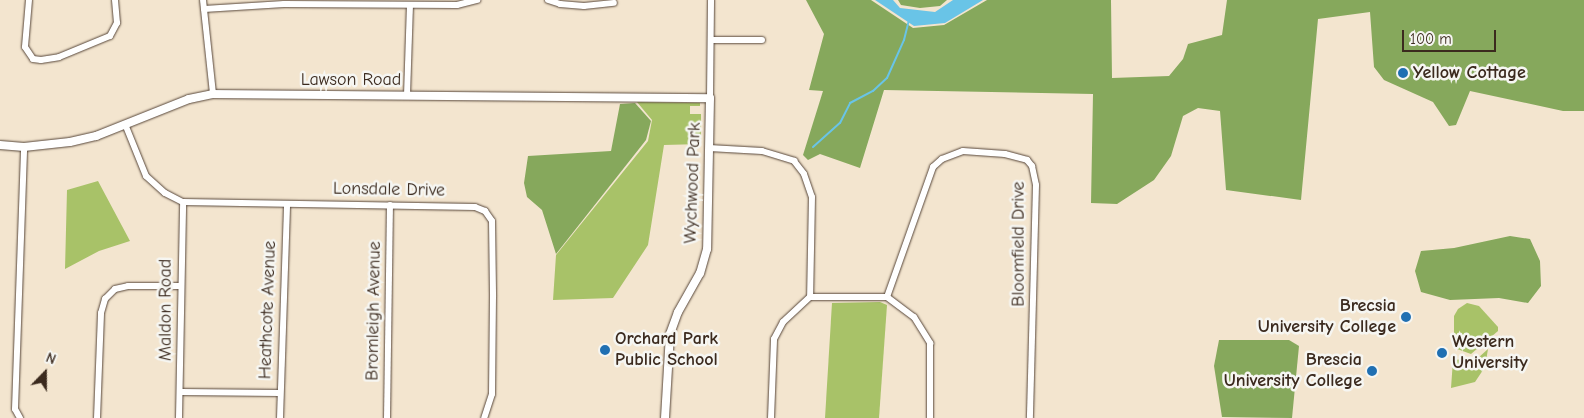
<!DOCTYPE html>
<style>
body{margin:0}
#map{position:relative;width:1584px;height:418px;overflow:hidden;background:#f3e5cf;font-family:"Comic Neue",sans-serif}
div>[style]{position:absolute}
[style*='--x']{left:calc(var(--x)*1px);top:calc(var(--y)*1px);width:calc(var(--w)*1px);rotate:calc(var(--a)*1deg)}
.green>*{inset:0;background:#a8c268}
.forest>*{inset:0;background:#86a85c}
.water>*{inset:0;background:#69c4e7}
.stream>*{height:2px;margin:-1px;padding:0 1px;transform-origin:1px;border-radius:1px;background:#69c4e7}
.roads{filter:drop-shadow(0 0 1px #574639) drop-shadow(0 0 1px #574639)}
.minor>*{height:6px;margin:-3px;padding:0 3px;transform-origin:3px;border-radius:3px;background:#fff}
.tertiary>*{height:8px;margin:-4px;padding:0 4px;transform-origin:4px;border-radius:4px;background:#fff}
.dots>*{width:14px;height:14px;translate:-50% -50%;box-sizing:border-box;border:2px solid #f6f6f2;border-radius:50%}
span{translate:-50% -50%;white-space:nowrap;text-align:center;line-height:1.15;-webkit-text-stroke:5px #f6f6f2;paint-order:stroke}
.poi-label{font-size:18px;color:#3b2a1e;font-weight:700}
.left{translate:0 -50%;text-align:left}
.right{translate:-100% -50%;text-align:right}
.street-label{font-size:18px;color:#3b2a1e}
.north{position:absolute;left:20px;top:348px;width:50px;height:50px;-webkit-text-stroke:4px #f6f6f2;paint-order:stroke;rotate:22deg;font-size:14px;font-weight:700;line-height:20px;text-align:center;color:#3b2a1e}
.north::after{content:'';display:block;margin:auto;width:18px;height:22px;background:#3b2a1e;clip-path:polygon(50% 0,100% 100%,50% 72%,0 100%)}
.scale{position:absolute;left:1402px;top:30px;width:94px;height:22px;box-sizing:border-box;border:2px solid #3b2a1e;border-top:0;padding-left:6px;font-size:15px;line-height:18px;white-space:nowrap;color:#3b2a1e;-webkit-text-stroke:4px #f6f6f2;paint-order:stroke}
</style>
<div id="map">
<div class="green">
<i style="clip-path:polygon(637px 102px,700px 103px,700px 106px,690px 106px,690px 114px,701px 114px,701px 144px,664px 145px,648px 245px,613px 298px,553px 300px,556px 255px,648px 141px,652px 120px)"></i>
<i style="clip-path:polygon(98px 181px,130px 241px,99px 251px,65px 269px,67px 190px)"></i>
<i style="clip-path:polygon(880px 302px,887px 305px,879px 418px,825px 418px,832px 303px)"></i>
<i style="clip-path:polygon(1467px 303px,1479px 306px,1498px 327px,1498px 331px,1471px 354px,1457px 349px,1454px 344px,1454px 316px,1458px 309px)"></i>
<i style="clip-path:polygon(1488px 349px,1485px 367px,1475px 382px,1451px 388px,1453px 360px,1478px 358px)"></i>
</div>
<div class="forest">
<i style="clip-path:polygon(806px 0,871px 0,913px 28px,944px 25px,987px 0,1111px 0,1112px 78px,1169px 76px,1183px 59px,1188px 44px,1222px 35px,1227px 0,1584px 0,1584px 111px,1563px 111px,1470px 91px,1456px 125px,1449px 126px,1433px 102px,1384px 80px,1374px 67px,1370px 12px,1318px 19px,1301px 200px,1226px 190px,1220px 111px,1198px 108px,1183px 116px,1171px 156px,1154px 180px,1117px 204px,1091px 203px,1093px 94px,884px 90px,860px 168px,820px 154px,808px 160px,803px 155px,823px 91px,809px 90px,824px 34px)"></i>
<i style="clip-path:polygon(898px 0,947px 0,940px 6px,920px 8px,901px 5px)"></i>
<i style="clip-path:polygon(635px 103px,651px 121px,646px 140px,556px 254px,542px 210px,527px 197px,524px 183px,528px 156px,611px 151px,620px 104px)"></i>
<i style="clip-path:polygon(1510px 236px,1530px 239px,1540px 261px,1541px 286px,1528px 303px,1499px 298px,1450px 300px,1421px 292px,1415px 271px,1421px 251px,1454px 248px)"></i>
<i style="clip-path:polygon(1219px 340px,1289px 340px,1299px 346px,1292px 418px,1222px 417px,1214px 366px)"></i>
</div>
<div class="water">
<i style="clip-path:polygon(875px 0,893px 0,900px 8px,935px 12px,953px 0,983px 0,945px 23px,914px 26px)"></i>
</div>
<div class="stream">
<i style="--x:813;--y:147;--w:36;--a:-42"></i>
<i style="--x:840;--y:123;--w:22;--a:-63"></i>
<i style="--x:850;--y:103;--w:26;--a:-28"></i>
<i style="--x:873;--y:91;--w:19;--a:-43"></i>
<i style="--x:887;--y:78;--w:42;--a:-65.9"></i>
<i style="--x:904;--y:40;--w:21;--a:-76"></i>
</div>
<div class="roads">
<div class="minor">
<i style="--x:29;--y:0;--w:47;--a:94.9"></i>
<i style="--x:25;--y:47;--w:14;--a:56"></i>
<i style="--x:33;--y:59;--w:8;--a:7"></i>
<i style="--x:41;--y:60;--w:18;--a:-9"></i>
<i style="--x:59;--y:57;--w:55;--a:-22.4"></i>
<i style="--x:110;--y:36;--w:15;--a:-62"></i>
<i style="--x:117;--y:23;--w:23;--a:-95"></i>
<i style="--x:203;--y:0;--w:95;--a:83.9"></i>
<i style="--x:548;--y:0;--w:13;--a:18"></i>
<i style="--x:560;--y:4;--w:24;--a:5"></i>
<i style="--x:584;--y:6;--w:30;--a:-6"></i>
<i style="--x:204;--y:9;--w:80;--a:-3.6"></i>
<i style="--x:284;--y:4;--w:173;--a:0.3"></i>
<i style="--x:457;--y:5;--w:21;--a:-14"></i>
<i style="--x:711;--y:40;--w:51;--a:0"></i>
<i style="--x:407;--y:95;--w:90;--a:-88.1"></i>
<i style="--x:710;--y:98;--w:98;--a:-89.4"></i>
<i style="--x:125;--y:124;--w:56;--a:68"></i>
<i style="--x:146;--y:176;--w:25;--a:42"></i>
<i style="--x:165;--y:193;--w:20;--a:27"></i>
<i style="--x:183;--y:202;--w:292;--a:1"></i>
<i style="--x:475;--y:207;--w:11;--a:22"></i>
<i style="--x:485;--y:211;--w:12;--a:55"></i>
<i style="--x:492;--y:221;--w:76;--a:89.2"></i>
<i style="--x:493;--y:297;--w:97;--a:90.6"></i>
<i style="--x:492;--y:394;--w:25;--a:108"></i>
<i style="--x:709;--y:148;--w:53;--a:3.2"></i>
<i style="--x:762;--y:151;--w:34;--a:17"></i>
<i style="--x:794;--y:161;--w:16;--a:52"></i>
<i style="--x:804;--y:174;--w:24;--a:71"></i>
<i style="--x:812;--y:197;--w:100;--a:91.1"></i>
<i style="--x:887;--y:297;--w:138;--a:-70.5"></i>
<i style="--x:933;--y:167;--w:12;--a:-42"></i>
<i style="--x:942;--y:159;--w:22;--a:-21"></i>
<i style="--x:963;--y:151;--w:42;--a:4.1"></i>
<i style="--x:1005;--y:154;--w:23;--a:15"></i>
<i style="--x:1027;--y:160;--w:8;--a:50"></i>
<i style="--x:1032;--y:166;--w:19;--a:78"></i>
<i style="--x:1036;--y:185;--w:233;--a:91.5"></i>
<i style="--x:181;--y:392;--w:99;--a:0.6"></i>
<i style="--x:20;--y:418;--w:10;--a:-119"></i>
<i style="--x:15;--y:409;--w:262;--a:-88"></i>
<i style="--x:97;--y:418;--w:105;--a:-87.8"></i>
<i style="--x:101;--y:313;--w:15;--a:-74"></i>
<i style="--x:105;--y:299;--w:14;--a:-45"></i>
<i style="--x:115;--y:289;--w:13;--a:-13"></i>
<i style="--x:128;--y:286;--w:53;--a:0"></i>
<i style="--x:179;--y:418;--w:216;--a:-88.9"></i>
<i style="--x:280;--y:418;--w:214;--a:-88.1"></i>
<i style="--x:387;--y:418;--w:213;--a:-89.2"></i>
<i style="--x:771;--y:418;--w:79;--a:-87.8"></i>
<i style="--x:774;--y:339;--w:19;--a:-62"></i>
<i style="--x:783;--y:322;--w:37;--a:-43"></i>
<i style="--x:810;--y:297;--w:77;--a:0"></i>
<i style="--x:887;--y:297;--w:34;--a:37"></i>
<i style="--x:914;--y:317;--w:31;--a:58"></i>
<i style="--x:930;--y:343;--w:75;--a:90"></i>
</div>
<div class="tertiary">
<i style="--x:0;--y:145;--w:24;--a:5"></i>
<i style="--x:24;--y:147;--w:46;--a:-6.2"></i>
<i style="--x:70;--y:142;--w:27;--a:-13"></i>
<i style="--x:96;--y:136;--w:100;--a:-21.7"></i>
<i style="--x:189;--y:99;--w:25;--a:-12"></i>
<i style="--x:213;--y:94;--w:497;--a:0.5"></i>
<i style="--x:710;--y:98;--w:151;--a:91.1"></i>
<i style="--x:707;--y:249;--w:25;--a:106"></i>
<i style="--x:700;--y:273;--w:45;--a:119.4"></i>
<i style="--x:678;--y:312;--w:23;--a:110"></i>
<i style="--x:670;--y:334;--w:84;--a:93.4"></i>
</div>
</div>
<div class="dots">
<i style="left:1403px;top:73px;background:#1f6fb2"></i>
<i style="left:1406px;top:317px;background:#1f6fb2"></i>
<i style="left:605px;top:350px;background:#1f6fb2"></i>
<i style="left:1442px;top:353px;background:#1f6fb2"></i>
<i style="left:1372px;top:371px;background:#1f6fb2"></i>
</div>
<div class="poi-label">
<span class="left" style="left:1413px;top:73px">Yellow Cottage</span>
<span class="right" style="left:1396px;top:317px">Brecsia<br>University College</span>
<span class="left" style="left:615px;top:350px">Orchard Park<br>Public School</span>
<span class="left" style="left:1452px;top:353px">Western<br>University</span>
<span class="right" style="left:1362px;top:371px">Brescia<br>University College</span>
</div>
<div class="street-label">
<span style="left:351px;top:80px">Lawson Road</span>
<span style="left:693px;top:183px;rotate:-88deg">Wychwood Park</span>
<span style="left:389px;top:190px;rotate:1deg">Lonsdale Drive</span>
<span style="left:1019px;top:244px;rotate:-90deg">Bloomfield Drive</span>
<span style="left:166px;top:310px;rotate:-90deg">Maldon Road</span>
<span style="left:268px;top:310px;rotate:-88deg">Heathcote Avenue</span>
<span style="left:374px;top:311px;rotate:-89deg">Bromleigh Avenue</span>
</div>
<div class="north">N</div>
<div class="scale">100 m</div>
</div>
